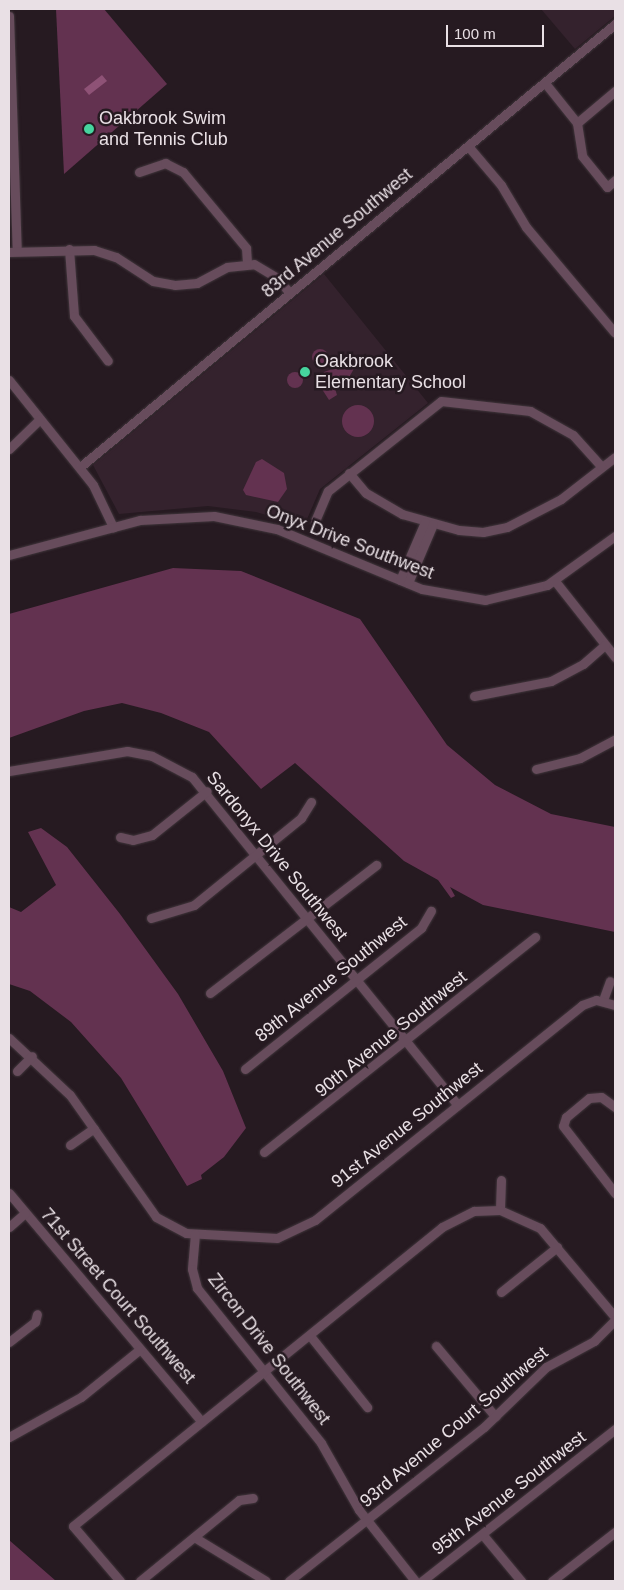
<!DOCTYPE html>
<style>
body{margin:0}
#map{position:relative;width:624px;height:1590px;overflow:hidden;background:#261a21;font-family:Helvetica,sans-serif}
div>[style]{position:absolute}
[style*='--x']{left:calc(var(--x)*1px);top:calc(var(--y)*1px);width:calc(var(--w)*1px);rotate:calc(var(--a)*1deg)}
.built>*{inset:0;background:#34222d}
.green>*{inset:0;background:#633250}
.round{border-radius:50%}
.water>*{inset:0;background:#8e5276}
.roads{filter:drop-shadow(0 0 1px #41363c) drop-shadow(0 0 1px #41363c)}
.minor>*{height:9px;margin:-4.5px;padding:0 4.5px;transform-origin:4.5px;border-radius:4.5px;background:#674c5c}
.dots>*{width:14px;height:14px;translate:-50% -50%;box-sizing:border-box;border:2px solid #261a21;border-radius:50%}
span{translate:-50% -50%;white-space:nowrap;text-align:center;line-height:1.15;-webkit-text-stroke:5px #261a21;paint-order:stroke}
.poi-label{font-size:18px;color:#e9e0e5}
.left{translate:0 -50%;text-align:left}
.street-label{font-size:18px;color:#e9e0e5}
.frame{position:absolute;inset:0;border:10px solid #e9e0e5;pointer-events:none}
.scale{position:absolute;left:446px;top:25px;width:98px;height:22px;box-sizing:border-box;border:2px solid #e9e0e5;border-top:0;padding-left:6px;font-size:15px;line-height:18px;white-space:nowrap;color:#e9e0e5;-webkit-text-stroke:4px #261a21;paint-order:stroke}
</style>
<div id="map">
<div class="built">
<i style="clip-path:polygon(541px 9px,615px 9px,615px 16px,575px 49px)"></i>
<i style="clip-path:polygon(324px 274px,428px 403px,320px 489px,304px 526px,256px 512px,208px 506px,119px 514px,93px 465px)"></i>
</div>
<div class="green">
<i style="clip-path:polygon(56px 9px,104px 9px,167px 84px,64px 174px)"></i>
<i class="round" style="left:312px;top:349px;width:16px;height:16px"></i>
<i style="clip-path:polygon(342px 357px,356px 365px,347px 381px,333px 382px,337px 395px,329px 400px,318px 383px,324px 372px,338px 367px)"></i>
<i class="round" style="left:287px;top:372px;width:16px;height:16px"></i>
<i class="round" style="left:342px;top:405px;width:32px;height:32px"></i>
<i style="clip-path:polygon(262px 459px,284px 473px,287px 489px,278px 502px,246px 495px,243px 490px,256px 462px)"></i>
<i style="clip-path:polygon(173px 568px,241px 571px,360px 619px,447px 745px,495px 785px,551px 814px,615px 827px,615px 932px,483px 905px,450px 887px,455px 896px,451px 898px,438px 880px,404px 861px,295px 763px,261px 789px,209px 732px,161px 713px,122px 703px,84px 711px,9px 738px,9px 614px)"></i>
<i style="clip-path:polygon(41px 828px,67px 847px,120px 914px,178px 994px,223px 1071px,246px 1128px,224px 1157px,201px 1175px,202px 1179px,187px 1186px,121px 1078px,71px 1022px,30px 991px,9px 984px,9px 907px,21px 912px,56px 885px,28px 832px)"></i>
<i style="clip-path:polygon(9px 1539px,9px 1540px,56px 1581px,9px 1581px)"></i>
</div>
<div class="water">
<i style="clip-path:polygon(102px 75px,107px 81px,89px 95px,84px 89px)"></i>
</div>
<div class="roads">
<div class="minor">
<i style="--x:9;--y:16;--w:235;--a:88.1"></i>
<i style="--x:545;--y:83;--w:51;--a:51.3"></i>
<i style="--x:577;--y:123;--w:33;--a:81"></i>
<i style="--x:582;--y:156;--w:40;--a:51"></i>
<i style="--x:607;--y:187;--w:11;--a:-41"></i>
<i style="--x:577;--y:123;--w:50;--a:-40.1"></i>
<i style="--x:468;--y:146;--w:51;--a:49.8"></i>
<i style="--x:501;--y:185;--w:49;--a:59.2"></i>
<i style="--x:526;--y:227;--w:138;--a:50"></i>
<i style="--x:139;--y:172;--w:28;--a:-19"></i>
<i style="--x:165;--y:163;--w:20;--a:27"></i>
<i style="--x:183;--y:172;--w:99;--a:50.3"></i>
<i style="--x:246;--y:248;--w:16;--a:86"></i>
<i style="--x:69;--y:249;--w:67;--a:85.7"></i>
<i style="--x:74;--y:316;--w:56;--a:52.9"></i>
<i style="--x:9;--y:252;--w:85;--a:-1.3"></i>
<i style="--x:94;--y:250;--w:23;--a:18"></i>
<i style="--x:116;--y:257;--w:44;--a:33"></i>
<i style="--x:153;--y:281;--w:22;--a:10"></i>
<i style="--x:175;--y:285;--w:22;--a:-5"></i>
<i style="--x:197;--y:283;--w:34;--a:-28"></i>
<i style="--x:227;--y:267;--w:27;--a:-6"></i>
<i style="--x:254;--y:264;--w:26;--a:31"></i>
<i style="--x:276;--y:277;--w:21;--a:49"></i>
<i style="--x:9;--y:380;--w:134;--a:51.3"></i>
<i style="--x:93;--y:485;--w:47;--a:64.5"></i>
<i style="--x:9;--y:449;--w:43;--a:-44.1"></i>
<i style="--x:80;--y:467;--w:695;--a:-39.63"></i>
<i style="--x:349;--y:473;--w:26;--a:50"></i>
<i style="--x:366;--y:493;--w:42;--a:30.3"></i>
<i style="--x:402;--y:514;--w:59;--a:15.7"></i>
<i style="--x:459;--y:530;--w:24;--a:5"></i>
<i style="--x:483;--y:532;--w:25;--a:-12"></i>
<i style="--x:507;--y:527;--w:61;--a:-27.4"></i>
<i style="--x:561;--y:499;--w:68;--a:-37.9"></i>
<i style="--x:315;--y:521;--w:33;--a:-67"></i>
<i style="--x:328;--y:491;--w:144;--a:-38.5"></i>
<i style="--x:441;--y:401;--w:90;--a:6.4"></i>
<i style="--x:530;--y:411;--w:49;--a:29.2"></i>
<i style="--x:573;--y:435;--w:42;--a:47.9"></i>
<i style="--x:9;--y:555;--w:136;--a:-15"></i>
<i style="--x:140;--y:520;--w:74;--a:-3.1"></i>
<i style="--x:214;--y:516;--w:64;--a:11.7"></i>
<i style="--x:277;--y:529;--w:157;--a:22.5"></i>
<i style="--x:422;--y:589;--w:64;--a:9.9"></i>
<i style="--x:485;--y:600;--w:64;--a:-13.6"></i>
<i style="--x:547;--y:585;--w:84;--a:-35.8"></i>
<i style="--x:400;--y:580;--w:63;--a:-66.7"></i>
<i style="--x:555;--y:581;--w:97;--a:51.7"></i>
<i style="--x:408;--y:583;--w:64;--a:-67"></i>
<i style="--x:474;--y:696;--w:78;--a:-11"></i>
<i style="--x:551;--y:681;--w:36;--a:-28"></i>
<i style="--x:583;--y:664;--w:29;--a:-41"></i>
<i style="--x:536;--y:769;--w:45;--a:-14"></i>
<i style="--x:580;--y:758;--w:40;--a:-28"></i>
<i style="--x:9;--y:771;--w:120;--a:-9.6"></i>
<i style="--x:127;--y:751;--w:25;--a:11"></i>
<i style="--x:152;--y:756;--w:45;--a:27.7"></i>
<i style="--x:192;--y:777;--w:422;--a:51"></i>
<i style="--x:120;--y:837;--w:13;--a:13"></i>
<i style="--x:133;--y:840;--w:20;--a:-15"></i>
<i style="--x:152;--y:835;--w:70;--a:-38.7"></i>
<i style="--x:151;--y:918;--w:45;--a:-16.8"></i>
<i style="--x:194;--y:905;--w:138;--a:-39.1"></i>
<i style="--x:301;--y:818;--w:19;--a:-58"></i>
<i style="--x:210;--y:993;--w:210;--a:-37.6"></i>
<i style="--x:603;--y:1000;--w:20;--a:-70"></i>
<i style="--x:9;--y:1038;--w:83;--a:43.1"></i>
<i style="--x:70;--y:1095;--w:149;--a:54.8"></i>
<i style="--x:156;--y:1217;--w:34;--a:28"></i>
<i style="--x:186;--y:1233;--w:91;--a:3.1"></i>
<i style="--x:277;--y:1238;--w:42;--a:-25.3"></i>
<i style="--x:315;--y:1220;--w:343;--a:-38.8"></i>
<i style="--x:582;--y:1005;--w:15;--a:-20"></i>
<i style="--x:596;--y:1000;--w:20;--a:15"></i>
<i style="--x:245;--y:1069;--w:226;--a:-38.7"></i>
<i style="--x:421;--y:928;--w:20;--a:-60"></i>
<i style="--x:17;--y:1071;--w:21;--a:-45"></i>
<i style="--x:615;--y:1107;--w:17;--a:-144"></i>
<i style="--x:601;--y:1097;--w:12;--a:175"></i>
<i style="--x:589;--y:1098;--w:30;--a:140"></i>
<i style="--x:566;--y:1117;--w:9;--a:108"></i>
<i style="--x:563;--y:1126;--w:85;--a:52.2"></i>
<i style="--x:70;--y:1145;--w:29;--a:-35"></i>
<i style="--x:264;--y:1152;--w:346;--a:-38.4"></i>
<i style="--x:501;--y:1180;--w:30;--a:92"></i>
<i style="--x:500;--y:1210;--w:44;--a:24.2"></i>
<i style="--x:540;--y:1228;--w:116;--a:49.9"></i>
<i style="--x:9;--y:1193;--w:299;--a:49.9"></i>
<i style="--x:9;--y:1227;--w:21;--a:-41"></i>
<i style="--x:195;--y:1234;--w:35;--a:95"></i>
<i style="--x:192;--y:1269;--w:20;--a:75"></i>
<i style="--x:197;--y:1288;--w:198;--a:51.3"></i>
<i style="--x:321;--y:1443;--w:77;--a:60.4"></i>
<i style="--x:359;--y:1510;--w:90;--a:51.7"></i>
<i style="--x:501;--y:1292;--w:72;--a:-38.8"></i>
<i style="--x:311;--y:1337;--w:90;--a:51.3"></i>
<i style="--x:9;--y:1342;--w:33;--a:-38"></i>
<i style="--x:35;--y:1322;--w:8;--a:-76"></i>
<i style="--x:436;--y:1346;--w:92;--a:49.9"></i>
<i style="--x:9;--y:1437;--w:82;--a:-29.1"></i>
<i style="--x:81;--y:1397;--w:75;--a:-39"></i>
<i style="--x:483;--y:1535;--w:60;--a:50.4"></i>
<i style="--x:194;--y:1537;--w:84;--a:31.4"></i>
<i style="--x:120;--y:1581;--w:72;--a:-130.5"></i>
<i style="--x:73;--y:1526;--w:475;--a:-39"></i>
<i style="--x:442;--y:1227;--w:36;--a:-27"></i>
<i style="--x:474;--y:1211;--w:26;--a:-2"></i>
<i style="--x:140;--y:1581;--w:128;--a:-39.3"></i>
<i style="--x:239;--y:1500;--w:14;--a:-8"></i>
<i style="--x:289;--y:1581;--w:248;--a:-38.3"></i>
<i style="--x:484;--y:1427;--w:86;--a:-44.1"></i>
<i style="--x:546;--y:1367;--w:55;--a:-28.4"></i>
<i style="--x:594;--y:1341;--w:30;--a:-45"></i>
<i style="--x:422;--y:1581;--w:246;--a:-38.2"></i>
<i style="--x:552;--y:1581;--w:80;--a:-37.9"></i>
</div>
</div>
<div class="dots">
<i style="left:89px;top:129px;background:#46d49e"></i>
<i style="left:305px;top:372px;background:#46d49e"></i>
</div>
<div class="poi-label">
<span class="left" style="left:99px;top:129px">Oakbrook Swim<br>and Tennis Club</span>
<span class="left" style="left:315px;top:372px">Oakbrook<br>Elementary School</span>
</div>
<div class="street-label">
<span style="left:337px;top:233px;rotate:-40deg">83rd Avenue Southwest</span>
<span style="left:350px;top:542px;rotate:21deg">Onyx Drive Southwest</span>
<span style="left:277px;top:856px;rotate:51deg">Sardonyx Drive Southwest</span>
<span style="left:331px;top:979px;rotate:-39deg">89th Avenue Southwest</span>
<span style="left:391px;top:1034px;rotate:-39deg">90th Avenue Southwest</span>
<span style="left:407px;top:1125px;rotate:-39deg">91st Avenue Southwest</span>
<span style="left:118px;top:1296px;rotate:49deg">71st Street Court Southwest</span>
<span style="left:269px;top:1349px;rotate:52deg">Zircon Drive Southwest</span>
<span style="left:454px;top:1427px;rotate:-40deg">93rd Avenue Court Southwest</span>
<span style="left:509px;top:1493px;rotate:-38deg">95th Avenue Southwest</span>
</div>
<div class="frame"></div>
<div class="scale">100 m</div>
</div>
